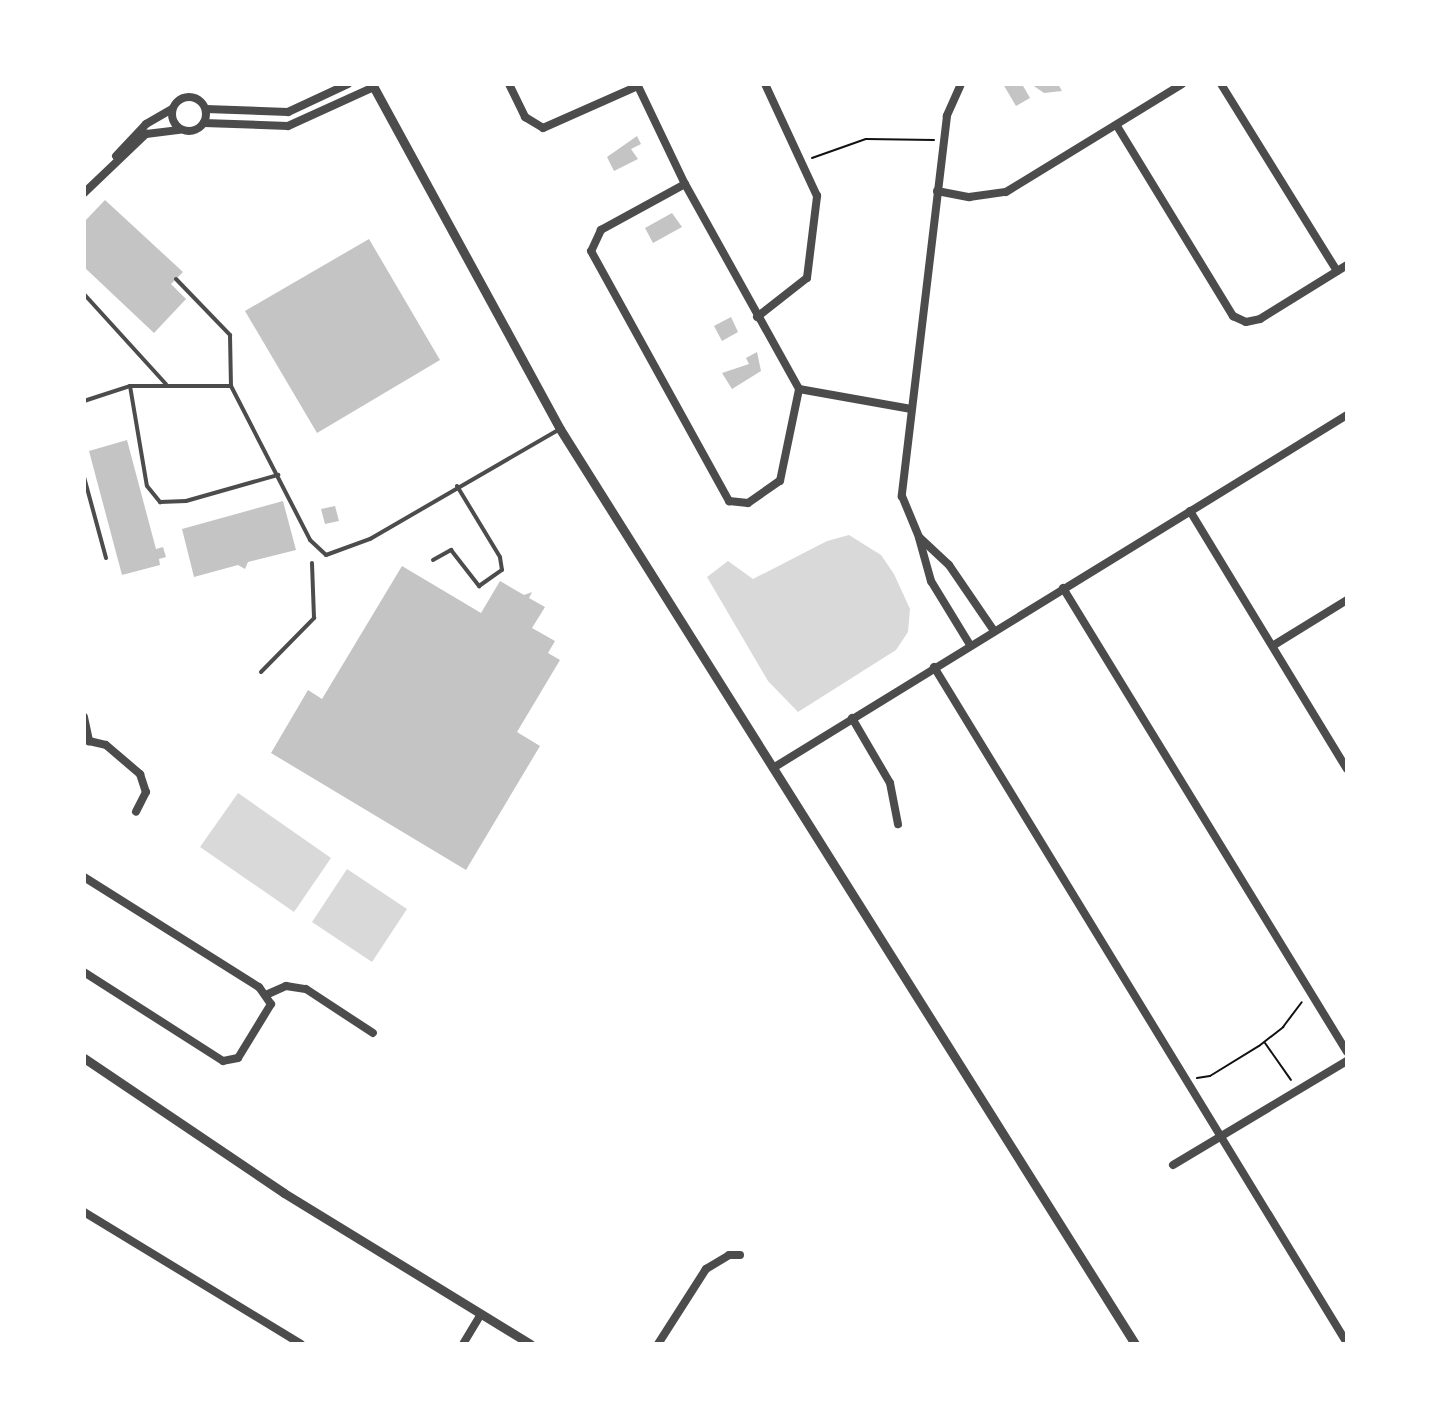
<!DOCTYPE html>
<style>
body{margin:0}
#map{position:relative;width:1431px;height:1428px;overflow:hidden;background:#fff;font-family:Barlow,sans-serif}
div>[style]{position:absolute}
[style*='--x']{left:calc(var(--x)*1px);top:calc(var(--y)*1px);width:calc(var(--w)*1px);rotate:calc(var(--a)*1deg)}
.water>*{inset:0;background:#d9d9d9}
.building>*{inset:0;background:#c4c4c4}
.path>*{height:2px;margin:-1px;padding:0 1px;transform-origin:1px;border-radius:1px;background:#111}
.service>*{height:4px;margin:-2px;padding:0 2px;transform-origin:2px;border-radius:2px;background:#4c4c4c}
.minor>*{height:8px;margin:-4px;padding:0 4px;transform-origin:4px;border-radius:4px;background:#4c4c4c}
.minor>.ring{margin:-4px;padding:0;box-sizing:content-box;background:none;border:8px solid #4c4c4c;border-radius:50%}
.tertiary>*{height:9px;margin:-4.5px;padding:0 4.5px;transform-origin:4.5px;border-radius:4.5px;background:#4c4c4c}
span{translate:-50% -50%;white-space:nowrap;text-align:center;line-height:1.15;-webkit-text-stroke:8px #fff;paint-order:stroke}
.frame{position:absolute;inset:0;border:86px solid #fff;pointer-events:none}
</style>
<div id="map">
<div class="water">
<i style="clip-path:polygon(849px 535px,881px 555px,894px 574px,910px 609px,908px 632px,896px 650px,798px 712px,768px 681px,707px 577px,728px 561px,753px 579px,827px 541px)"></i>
<i style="clip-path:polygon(238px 793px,331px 858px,294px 912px,200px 847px)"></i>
<i style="clip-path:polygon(347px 869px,407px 909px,372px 962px,312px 922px)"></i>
</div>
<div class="building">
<i style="clip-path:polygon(1003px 84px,1022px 84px,1030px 98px,1016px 106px)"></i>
<i style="clip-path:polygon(1031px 84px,1058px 84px,1062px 91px,1044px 93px)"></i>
<i style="clip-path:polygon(637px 136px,641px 144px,631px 149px,638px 159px,614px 171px,607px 157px)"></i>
<i style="clip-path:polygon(105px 200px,183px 272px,171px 284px,186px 299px,154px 333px,84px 267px,84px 222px)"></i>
<i style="clip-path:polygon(672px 213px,682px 227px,653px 243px,645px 228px)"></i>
<i style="clip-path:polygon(369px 239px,440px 360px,317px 433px,245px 311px)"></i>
<i style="clip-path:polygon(731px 317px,738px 332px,722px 341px,714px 326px)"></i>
<i style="clip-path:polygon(757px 352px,761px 371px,732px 389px,722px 373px,749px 364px,746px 358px)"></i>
<i style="clip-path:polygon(127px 440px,156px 549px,163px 547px,166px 557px,159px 559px,160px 565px,122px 575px,89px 451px)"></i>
<i style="clip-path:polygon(283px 501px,296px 550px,248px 562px,245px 569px,238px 565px,194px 577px,182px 529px)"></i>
<i style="clip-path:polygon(335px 506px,339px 521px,325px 524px,321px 509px)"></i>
<i style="clip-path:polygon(402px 566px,481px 613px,500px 581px,524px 595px,532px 592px,529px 598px,545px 607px,532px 628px,555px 641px,548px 653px,560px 660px,517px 732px,540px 746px,466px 870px,271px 753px,308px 690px,322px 699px)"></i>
</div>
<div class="path">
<i style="--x:812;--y:158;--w:57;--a:-19.4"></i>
<i style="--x:866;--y:139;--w:68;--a:0.8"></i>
<i style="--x:1265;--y:1043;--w:45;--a:54.9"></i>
<i style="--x:1197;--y:1078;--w:13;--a:-9"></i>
<i style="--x:1210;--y:1076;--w:57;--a:-31.5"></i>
<i style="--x:1259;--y:1046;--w:31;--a:-38"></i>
<i style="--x:1283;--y:1027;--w:31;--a:-53"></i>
</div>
<div class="service">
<i style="--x:176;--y:279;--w:78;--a:46"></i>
<i style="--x:230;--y:335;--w:51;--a:88.9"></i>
<i style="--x:231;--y:386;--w:173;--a:62.8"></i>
<i style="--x:310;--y:540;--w:22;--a:43"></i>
<i style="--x:326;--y:555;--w:47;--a:-20"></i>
<i style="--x:370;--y:539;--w:217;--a:-30.1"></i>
<i style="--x:84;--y:294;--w:122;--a:47.7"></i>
<i style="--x:130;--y:386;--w:101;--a:80.4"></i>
<i style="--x:147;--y:486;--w:21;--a:51"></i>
<i style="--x:160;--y:502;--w:26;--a:-2"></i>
<i style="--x:186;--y:501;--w:96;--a:-15.8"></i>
<i style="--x:84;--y:401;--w:48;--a:-18.1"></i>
<i style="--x:130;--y:386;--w:101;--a:0"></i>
<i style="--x:84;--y:477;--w:84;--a:74.8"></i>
<i style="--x:433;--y:560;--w:21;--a:-29"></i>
<i style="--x:451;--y:550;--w:46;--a:52.1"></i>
<i style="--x:479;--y:586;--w:28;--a:-35"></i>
<i style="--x:502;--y:570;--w:13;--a:-99"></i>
<i style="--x:500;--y:557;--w:83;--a:-121.2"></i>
<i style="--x:261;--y:672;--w:76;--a:-45.5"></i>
<i style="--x:314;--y:618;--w:55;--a:-92.1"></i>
</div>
<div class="minor">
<i style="--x:509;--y:84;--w:37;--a:64"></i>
<i style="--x:525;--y:117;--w:21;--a:31"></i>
<i style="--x:543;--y:128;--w:104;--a:-23.9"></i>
<i style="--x:637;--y:84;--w:111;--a:64.4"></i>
<i style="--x:685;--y:184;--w:235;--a:60.9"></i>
<i style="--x:799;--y:389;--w:114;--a:10.1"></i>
<i style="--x:961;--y:84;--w:35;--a:114"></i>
<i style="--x:947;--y:116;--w:383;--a:96.8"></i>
<i style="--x:902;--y:496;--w:44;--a:67.5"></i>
<i style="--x:919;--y:537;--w:41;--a:43"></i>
<i style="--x:949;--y:565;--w:80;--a:55.7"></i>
<i style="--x:1221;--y:84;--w:220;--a:58.2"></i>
<i class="ring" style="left:172px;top:97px;width:26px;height:26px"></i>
<i style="--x:206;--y:109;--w:82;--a:2.1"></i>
<i style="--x:288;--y:112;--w:66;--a:-25"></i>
<i style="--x:204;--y:123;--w:84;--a:2"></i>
<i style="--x:288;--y:126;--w:94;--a:-24.4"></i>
<i style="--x:1117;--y:126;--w:223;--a:58.6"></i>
<i style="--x:1233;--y:316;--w:14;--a:25"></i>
<i style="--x:1246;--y:322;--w:14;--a:-12"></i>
<i style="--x:1260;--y:319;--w:102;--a:-31.8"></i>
<i style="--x:116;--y:156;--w:44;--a:-46.8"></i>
<i style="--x:146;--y:124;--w:30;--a:-30"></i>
<i style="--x:685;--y:184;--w:96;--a:151.3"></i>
<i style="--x:601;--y:230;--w:23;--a:115"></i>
<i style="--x:591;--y:251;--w:286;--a:61.1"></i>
<i style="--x:729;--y:501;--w:19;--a:6"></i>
<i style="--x:748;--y:503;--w:39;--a:-35"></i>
<i style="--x:780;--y:481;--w:94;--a:-78.3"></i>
<i style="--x:937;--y:191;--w:33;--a:11"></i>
<i style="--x:969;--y:197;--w:37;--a:-8"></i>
<i style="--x:1006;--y:192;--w:206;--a:-31.5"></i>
<i style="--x:84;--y:193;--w:86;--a:-43.6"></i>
<i style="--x:146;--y:134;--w:34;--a:-7"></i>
<i style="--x:757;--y:317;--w:63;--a:-38"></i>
<i style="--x:807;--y:278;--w:83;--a:-83"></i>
<i style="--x:817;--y:196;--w:123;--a:-114.9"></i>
<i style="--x:1190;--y:511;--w:302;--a:58.7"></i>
<i style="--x:919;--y:538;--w:45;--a:74.4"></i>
<i style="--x:931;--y:581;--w:75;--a:58.6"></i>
<i style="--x:1063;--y:588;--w:544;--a:58.53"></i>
<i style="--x:1274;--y:645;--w:86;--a:-31.7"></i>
<i style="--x:934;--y:667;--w:792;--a:58.58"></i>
<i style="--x:84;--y:717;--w:25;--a:78"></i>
<i style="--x:852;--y:718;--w:75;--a:59.7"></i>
<i style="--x:890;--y:783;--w:42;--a:79"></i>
<i style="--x:89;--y:741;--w:17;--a:13"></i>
<i style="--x:106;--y:745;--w:45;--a:40.5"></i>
<i style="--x:140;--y:774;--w:19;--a:72"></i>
<i style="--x:146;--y:792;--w:22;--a:117"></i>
<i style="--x:773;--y:768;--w:674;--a:-31.59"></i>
<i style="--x:84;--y:877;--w:207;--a:32.2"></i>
<i style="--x:259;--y:987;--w:21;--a:55"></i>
<i style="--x:271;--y:1004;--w:63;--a:121.4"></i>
<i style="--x:238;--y:1058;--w:15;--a:169"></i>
<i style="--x:223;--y:1061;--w:165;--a:-147.4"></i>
<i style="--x:268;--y:994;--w:20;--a:-24"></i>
<i style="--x:286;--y:986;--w:20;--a:9"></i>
<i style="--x:306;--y:989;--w:80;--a:33.3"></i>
<i style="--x:1173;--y:1165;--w:203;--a:-30.9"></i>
<i style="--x:84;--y:1212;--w:254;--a:31.3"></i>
<i style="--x:463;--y:1344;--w:33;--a:-59"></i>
<i style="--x:658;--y:1344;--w:89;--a:-57.4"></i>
<i style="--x:706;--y:1269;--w:27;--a:-31"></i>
<i style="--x:729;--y:1255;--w:11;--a:0"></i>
</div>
<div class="tertiary">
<i style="--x:372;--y:84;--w:393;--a:61.4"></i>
<i style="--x:560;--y:429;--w:1081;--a:57.85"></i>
<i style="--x:84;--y:1058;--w:241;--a:34"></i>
<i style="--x:284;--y:1193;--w:289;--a:31.5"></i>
</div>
<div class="frame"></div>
</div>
